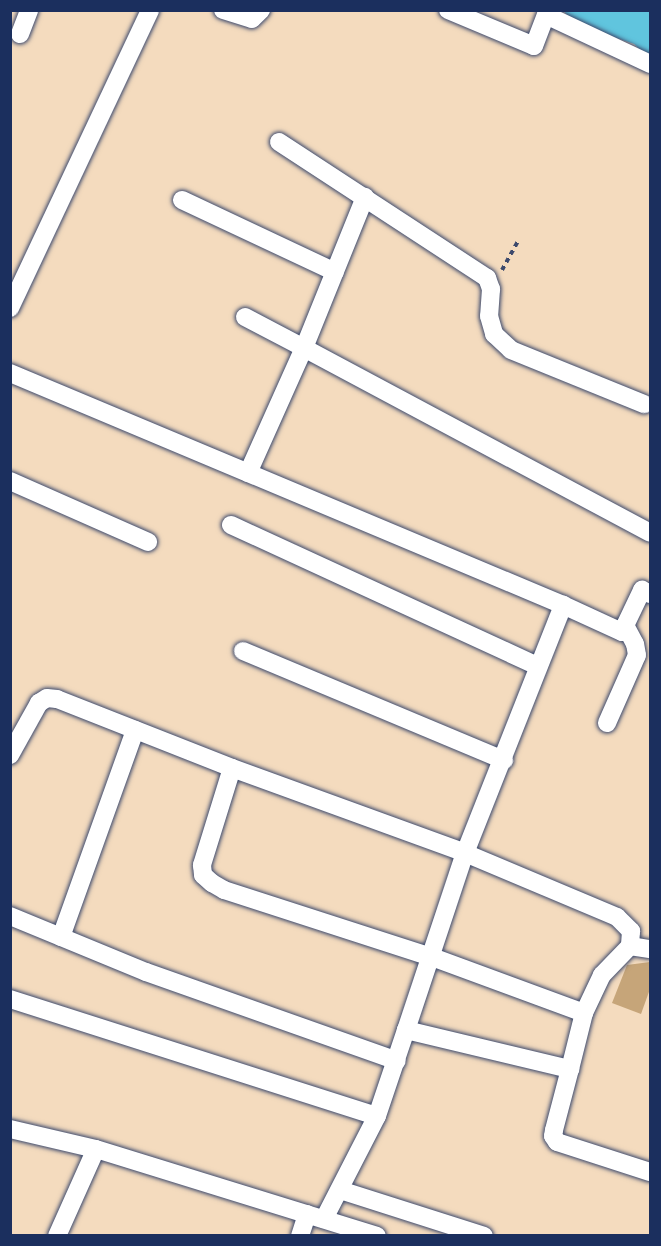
<!DOCTYPE html>
<style>
body{margin:0}
#map{position:relative;width:661px;height:1246px;overflow:hidden;background:#f4dbbe;font-family:Itim,sans-serif}
div>[style]{position:absolute}
[style*='--x']{left:calc(var(--x)*1px);top:calc(var(--y)*1px);width:calc(var(--w)*1px);rotate:calc(var(--a)*1deg)}
.water>*{inset:0;background:#60c5de}
.building>*{inset:0;background:#c6a579}
.path>*{height:4px;margin-top:-2px;transform-origin:0;background:repeating-linear-gradient(90deg,#3c496c 0 4.5px,transparent 0 9px)}
.roads{filter:drop-shadow(0 0 2px #3c496c) drop-shadow(0 0 2px #3c496c)}
.minor>*{height:18px;margin:-9px;padding:0 9px;transform-origin:9px;border-radius:9px;background:#fff}
span{translate:-50% -50%;white-space:nowrap;text-align:center;line-height:1.15;-webkit-text-stroke:6px #f7f3e8;paint-order:stroke}
.frame{position:absolute;inset:0;border:12px solid #1b2f5e;pointer-events:none}
</style>
<div id="map">
<div class="water">
<i style="clip-path:polygon(564px 11px,650px 11px,650px 59px,634px 44px,596px 31px,567px 15px)"></i>
</div>
<div class="building">
<i style="clip-path:polygon(650px 962px,650px 989px,641px 1014px,612px 1003px,627px 965px)"></i>
</div>
<div class="path">
<i style="--x:502;--y:270;--w:35;--a:-61"></i>
</div>
<div class="roads">
<div class="minor">
<i style="--x:223;--y:10;--w:30;--a:17"></i>
<i style="--x:252;--y:19;--w:13;--a:-45"></i>
<i style="--x:448;--y:10;--w:93;--a:22.7"></i>
<i style="--x:534;--y:46;--w:39;--a:-69"></i>
<i style="--x:546;--y:15;--w:115;--a:25.2"></i>
<i style="--x:20;--y:34;--w:26;--a:-69"></i>
<i style="--x:279;--y:142;--w:249;--a:33.2"></i>
<i style="--x:487;--y:278;--w:12;--a:70"></i>
<i style="--x:491;--y:289;--w:27;--a:94"></i>
<i style="--x:489;--y:316;--w:19;--a:74"></i>
<i style="--x:494;--y:334;--w:23;--a:43"></i>
<i style="--x:511;--y:350;--w:144;--a:22.1"></i>
<i style="--x:182;--y:200;--w:169;--a:25.2"></i>
<i style="--x:10;--y:308;--w:329;--a:-64.8"></i>
<i style="--x:245;--y:317;--w:67;--a:27.7"></i>
<i style="--x:304;--y:348;--w:163;--a:-68"></i>
<i style="--x:10;--y:373;--w:600;--a:22.76"></i>
<i style="--x:248;--y:473;--w:137;--a:-65.9"></i>
<i style="--x:304;--y:348;--w:392;--a:28.1"></i>
<i style="--x:10;--y:481;--w:151;--a:23.8"></i>
<i style="--x:231;--y:525;--w:337;--a:24.7"></i>
<i style="--x:243;--y:651;--w:283;--a:22.7"></i>
<i style="--x:607;--y:723;--w:74;--a:-66.2"></i>
<i style="--x:637;--y:655;--w:11;--a:-100"></i>
<i style="--x:635;--y:644;--w:21;--a:-118"></i>
<i style="--x:10;--y:755;--w:60;--a:-60.9"></i>
<i style="--x:39;--y:703;--w:9;--a:-32"></i>
<i style="--x:47;--y:698;--w:10;--a:6"></i>
<i style="--x:57;--y:699;--w:188;--a:21.5"></i>
<i style="--x:232;--y:768;--w:248;--a:20"></i>
<i style="--x:465;--y:853;--w:165;--a:22.8"></i>
<i style="--x:617;--y:917;--w:20;--a:45"></i>
<i style="--x:631;--y:931;--w:15;--a:94"></i>
<i style="--x:232;--y:768;--w:102;--a:107.2"></i>
<i style="--x:202;--y:865;--w:10;--a:84"></i>
<i style="--x:203;--y:875;--w:12;--a:42"></i>
<i style="--x:212;--y:883;--w:14;--a:30"></i>
<i style="--x:224;--y:890;--w:219;--a:17.9"></i>
<i style="--x:432;--y:957;--w:162;--a:20.2"></i>
<i style="--x:10;--y:916;--w:147;--a:22.4"></i>
<i style="--x:146;--y:972;--w:266;--a:19.5"></i>
<i style="--x:61;--y:937;--w:220;--a:-70.3"></i>
<i style="--x:10;--y:999;--w:385;--a:17.7"></i>
<i style="--x:406;--y:1030;--w:187;--a:-71.6"></i>
<i style="--x:465;--y:853;--w:267;--a:-68.4"></i>
<i style="--x:563;--y:605;--w:65;--a:24.6"></i>
<i style="--x:622;--y:632;--w:47;--a:-64.5"></i>
<i style="--x:642;--y:590;--w:9;--a:27"></i>
<i style="--x:570;--y:1069;--w:63;--a:104.7"></i>
<i style="--x:554;--y:1130;--w:6;--a:99"></i>
<i style="--x:553;--y:1136;--w:7;--a:56"></i>
<i style="--x:557;--y:1142;--w:98;--a:17.9"></i>
<i style="--x:10;--y:1129;--w:88;--a:13.1"></i>
<i style="--x:96;--y:1149;--w:294;--a:17.2"></i>
<i style="--x:340;--y:1190;--w:151;--a:17.7"></i>
<i style="--x:324;--y:1219;--w:116;--a:-62.8"></i>
<i style="--x:377;--y:1116;--w:91;--a:-71.4"></i>
<i style="--x:406;--y:1030;--w:169;--a:13.4"></i>
<i style="--x:570;--y:1069;--w:58;--a:-76"></i>
<i style="--x:584;--y:1013;--w:42;--a:-64.7"></i>
<i style="--x:602;--y:975;--w:40;--a:-46"></i>
<i style="--x:630;--y:946;--w:20;--a:9"></i>
<i style="--x:57;--y:1236;--w:95;--a:-65.9"></i>
<i style="--x:300;--y:1236;--w:23;--a:-72"></i>
</div>
</div>
<div class="frame"></div>
</div>
